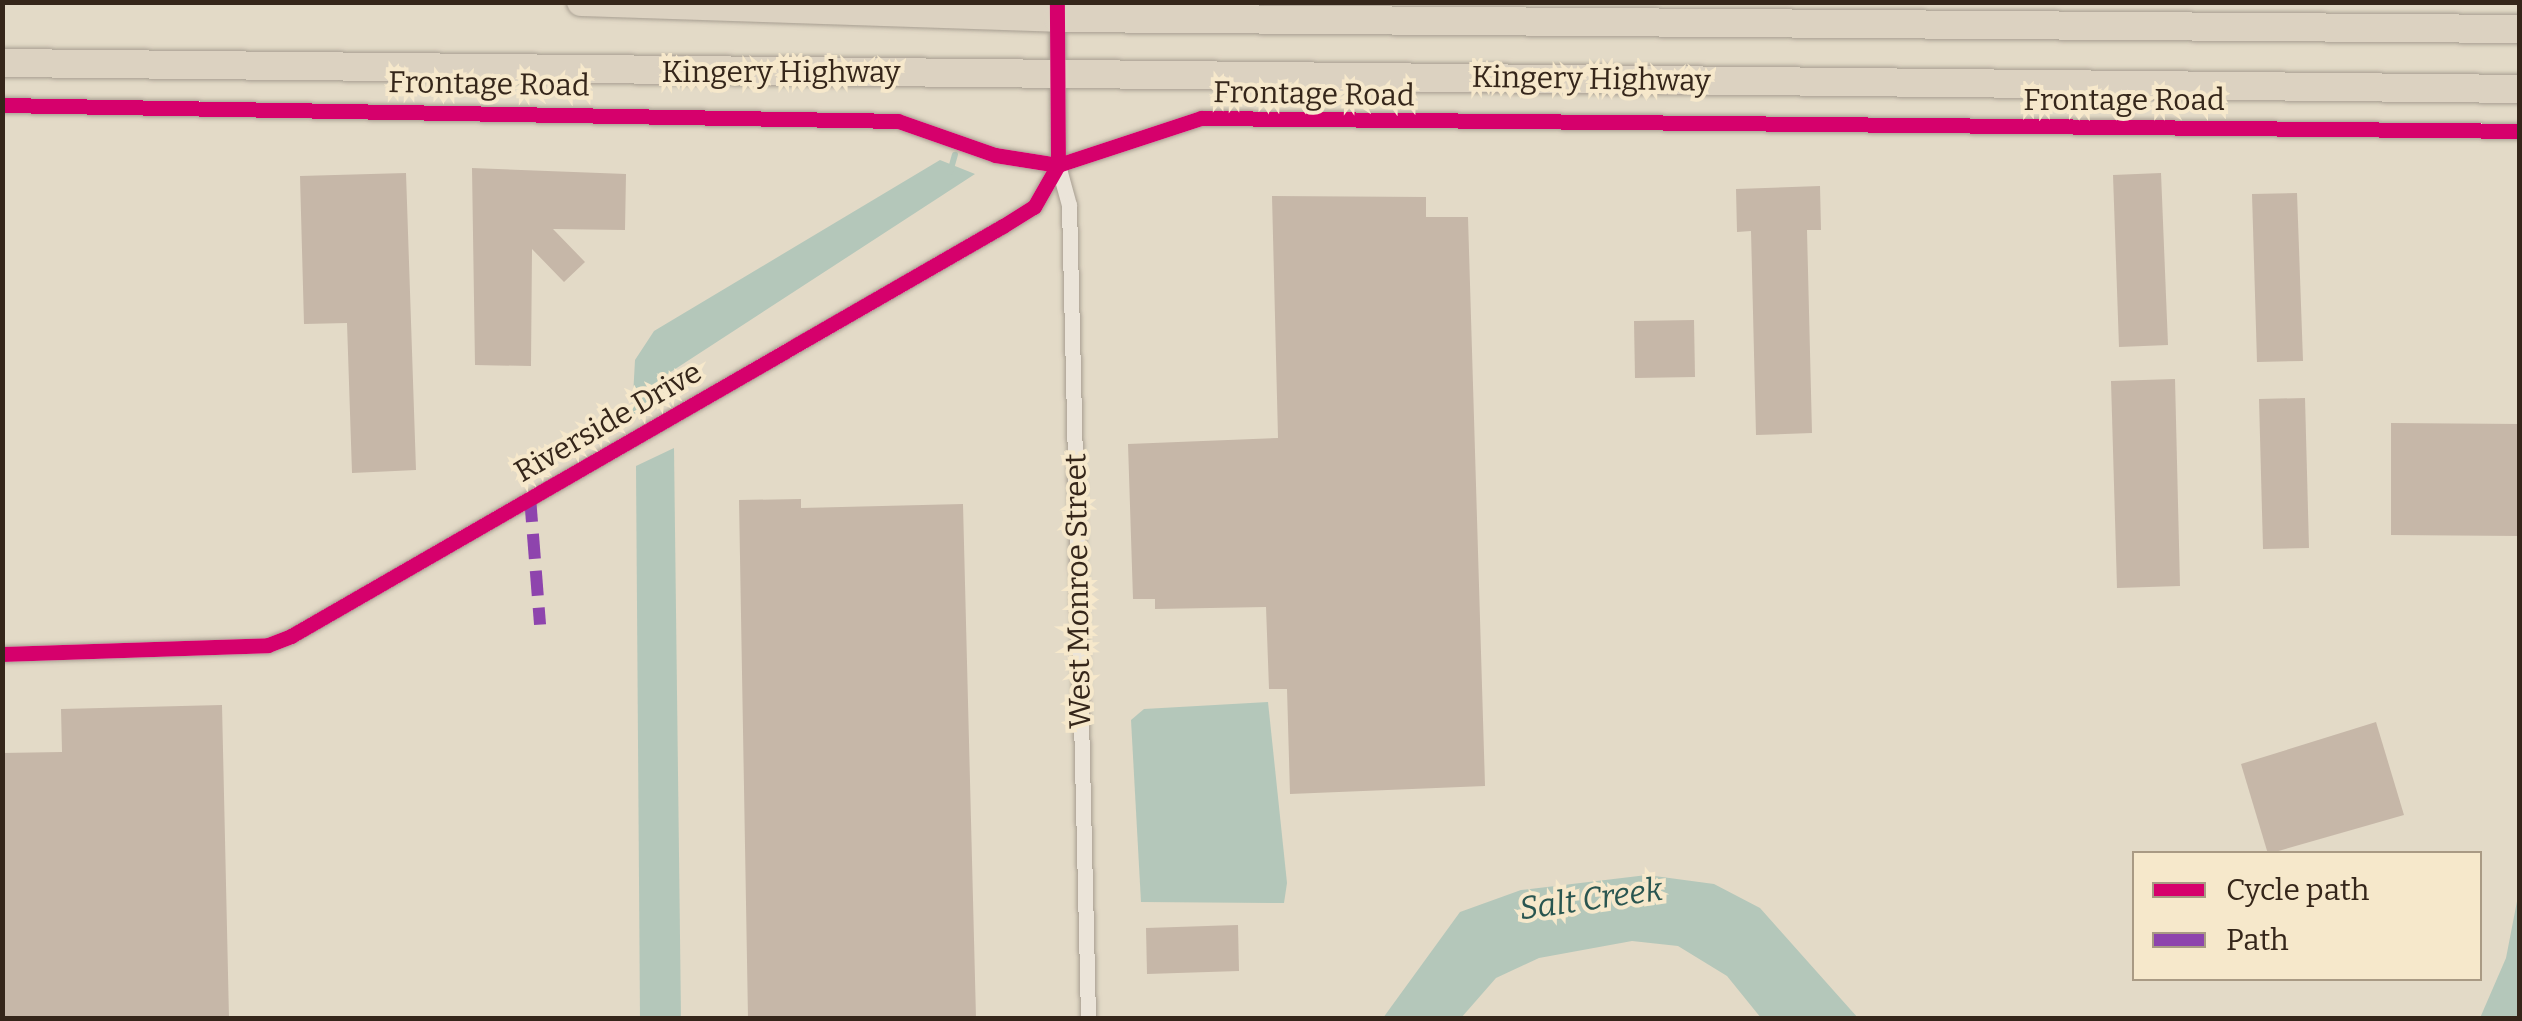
<!DOCTYPE html>
<style>
body{margin:0}
#map{position:relative;width:2522px;height:1021px;overflow:hidden;background:#e3dac7;font-family:Bitter,serif}
div>[style]{position:absolute}
[style*='--x']{left:calc(var(--x)*1px);top:calc(var(--y)*1px);width:calc(var(--w)*1px);rotate:calc(var(--a)*1deg)}
.water>*{inset:0;background:#b4c7ba}
.stream>*{height:6px;margin:-3px;padding:0 3px;transform-origin:3px;border-radius:3px;background:#b4c7ba}
.building>*{inset:0;background:#c6b7a8}
.roads{filter:drop-shadow(0 0 2px #a79e91) drop-shadow(0 0 2px #a79e91)}
.minor>*{height:15px;margin:-7.5px;padding:0 7.5px;transform-origin:7.5px;border-radius:7.5px;background:#ebe4d9}
.trunk>*{height:28px;margin:-14px;padding:0 14px;transform-origin:14px;border-radius:14px;background:#dcd2c1}
.quiet>*{height:12px;margin-top:-6px;transform-origin:0;background:repeating-linear-gradient(90deg,#8e44ad 0 25px,transparent 0 37px)}
.cycleway>*{height:15px;margin:-7.5px;padding:0 7.5px;transform-origin:7.5px;border-radius:7.5px;background:#d6006c}
span{translate:-50% -50%;white-space:nowrap;text-align:center;line-height:1.15;-webkit-text-stroke:8px #f6e8cb;paint-order:stroke}
.street-label{font-size:30px;color:#35261a}
.water-label{font-size:32px;color:#295550;font-style:italic}
.frame{position:absolute;inset:0;border:5px solid #35261a;pointer-events:none}
.legend{position:absolute;left:2132px;top:851px;width:350px;height:130px;box-sizing:border-box;background:#f6e8cb;border:2px solid #a99a84;margin:0;padding:12px 18px;list-style:none;font-size:30px;color:#35261a}
.legend li{display:flex;align-items:center;gap:20px;height:50px}
.legend b{width:50px;border:2px solid #a99a84}
</style>
<div id="map">
<div class="water">
<i style="clip-path:polygon(940px 160px,975px 174px,666px 375px,666px 397px,632px 415px,635px 360px,654px 331px)"></i>
<i style="clip-path:polygon(674px 448px,681px 1018px,640px 1018px,636px 466px)"></i>
<i style="clip-path:polygon(1268px 702px,1287px 883px,1284px 903px,1141px 902px,1131px 720px,1144px 709px)"></i>
<i style="clip-path:polygon(1647px 875px,1714px 884px,1760px 908px,1858px 1018px,1761px 1018px,1727px 976px,1678px 946px,1632px 941px,1539px 958px,1496px 978px,1461px 1018px,1383px 1018px,1460px 912px,1521px 890px)"></i>
<i style="clip-path:polygon(2519px 891px,2519px 1018px,2480px 1018px,2506px 958px)"></i>
</div>
<div class="stream">
<i style="--x:950;--y:172;--w:18;--a:-74"></i>
</div>
<div class="building">
<i style="clip-path:polygon(472px 168px,626px 174px,625px 230px,553px 229px,585px 262px,564px 282px,532px 249px,531px 366px,475px 365px)"></i>
<i style="clip-path:polygon(406px 173px,416px 470px,352px 473px,347px 323px,304px 324px,300px 176px)"></i>
<i style="clip-path:polygon(2161px 173px,2168px 345px,2119px 347px,2113px 175px)"></i>
<i style="clip-path:polygon(1820px 186px,1821px 230px,1807px 230px,1812px 433px,1756px 435px,1751px 231px,1737px 232px,1736px 189px)"></i>
<i style="clip-path:polygon(2297px 193px,2303px 361px,2257px 362px,2252px 194px)"></i>
<i style="clip-path:polygon(1272px 196px,1426px 197px,1426px 217px,1468px 217px,1485px 786px,1290px 794px,1287px 689px,1269px 689px,1266px 607px,1155px 609px,1155px 599px,1133px 599px,1128px 444px,1278px 438px)"></i>
<i style="clip-path:polygon(1694px 320px,1695px 377px,1635px 378px,1634px 321px)"></i>
<i style="clip-path:polygon(2175px 379px,2180px 586px,2117px 588px,2111px 381px)"></i>
<i style="clip-path:polygon(2305px 398px,2309px 548px,2263px 549px,2259px 399px)"></i>
<i style="clip-path:polygon(2391px 423px,2520px 424px,2520px 536px,2391px 535px)"></i>
<i style="clip-path:polygon(801px 499px,801px 508px,963px 504px,976px 1018px,748px 1018px,739px 500px)"></i>
<i style="clip-path:polygon(222px 705px,229px 1018px,2px 1018px,2px 753px,62px 752px,61px 709px)"></i>
<i style="clip-path:polygon(2376px 722px,2404px 815px,2268px 854px,2241px 764px)"></i>
<i style="clip-path:polygon(1238px 925px,1239px 971px,1147px 974px,1146px 928px)"></i>
</div>
<div class="roads">
<div class="minor">
<i style="--x:2;--y:105;--w:896;--a:1.02"></i>
<i style="--x:898;--y:121;--w:103;--a:19.3"></i>
<i style="--x:995;--y:155;--w:64;--a:9"></i>
<i style="--x:1058;--y:165;--w:151;--a:-18.2"></i>
<i style="--x:1201;--y:118;--w:1319;--a:0.56"></i>
<i style="--x:1058;--y:165;--w:41;--a:74.6"></i>
<i style="--x:1069;--y:205;--w:813;--a:88.66"></i>
<i style="--x:2;--y:654;--w:266;--a:-1.9"></i>
<i style="--x:268;--y:645;--w:25;--a:-21"></i>
<i style="--x:291;--y:636;--w:822;--a:-29.94"></i>
<i style="--x:1003;--y:226;--w:36;--a:-32"></i>
<i style="--x:1034;--y:207;--w:48;--a:-60.3"></i>
<i style="--x:1058;--y:165;--w:163;--a:-90.4"></i>
</div>
<div class="trunk">
<i style="--x:581;--y:2;--w:477;--a:1.9"></i>
<i style="--x:1058;--y:18;--w:1462;--a:0.43"></i>
<i style="--x:2;--y:63;--w:2518;--a:0.59"></i>
</div>
</div>
<div class="quiet">
<i style="--x:530;--y:497;--w:128;--a:85.5"></i>
</div>
<div class="cycleway">
<i style="--x:2;--y:105;--w:896;--a:1.02"></i>
<i style="--x:898;--y:121;--w:103;--a:19.3"></i>
<i style="--x:995;--y:155;--w:64;--a:9"></i>
<i style="--x:1058;--y:165;--w:151;--a:-18.2"></i>
<i style="--x:1201;--y:118;--w:1319;--a:0.56"></i>
<i style="--x:2;--y:654;--w:266;--a:-1.9"></i>
<i style="--x:268;--y:645;--w:25;--a:-21"></i>
<i style="--x:291;--y:636;--w:822;--a:-29.94"></i>
<i style="--x:1003;--y:226;--w:36;--a:-32"></i>
<i style="--x:1034;--y:207;--w:48;--a:-60.3"></i>
<i style="--x:1058;--y:165;--w:163;--a:-90.4"></i>
</div>
<div class="street-label">
<span style="left:781px;top:72px">Kingery Highway</span>
<span style="left:1591px;top:79px;rotate:1deg">Kingery Highway</span>
<span style="left:489px;top:84px;rotate:1deg">Frontage Road</span>
<span style="left:1314px;top:94px;rotate:1deg">Frontage Road</span>
<span style="left:2124px;top:100px">Frontage Road</span>
<span style="left:608px;top:422px;rotate:-30deg">Riverside Drive</span>
<span style="left:1078px;top:591px;rotate:-91deg">West Monroe Street</span>
</div>
<div class="water-label">
<span style="left:1591px;top:899px;rotate:-8deg">Salt Creek</span>
</div>
<div class="frame"></div>
<ul class="legend">
<li><b style="height:12px;background:#d6006c"></b>Cycle path</li>
<li><b style="height:12px;background:#8e44ad"></b>Path</li>
</ul>
</div>
